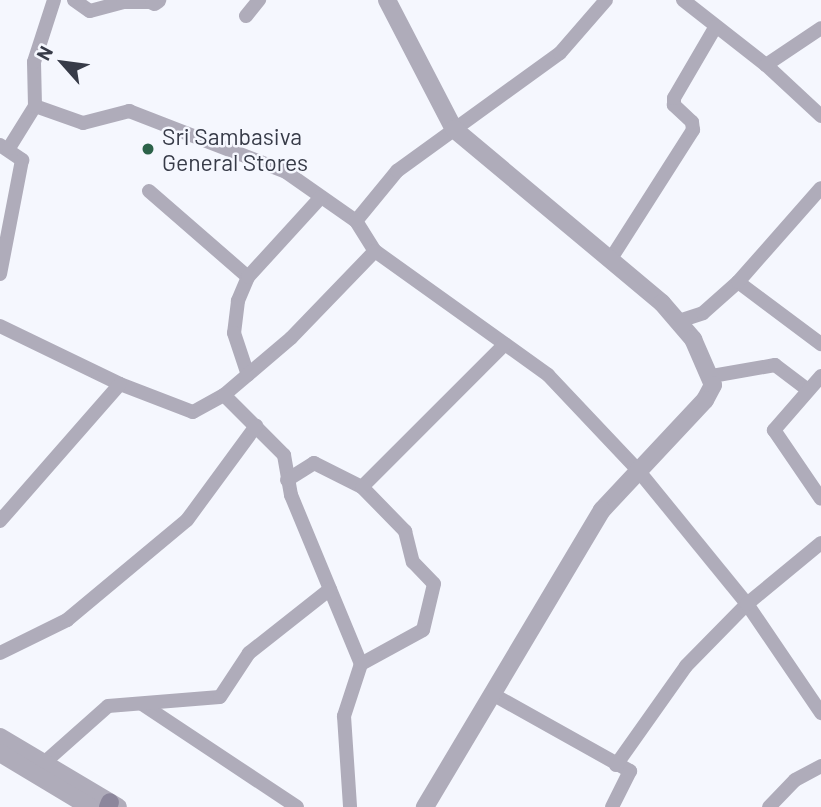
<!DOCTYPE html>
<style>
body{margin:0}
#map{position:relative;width:821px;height:807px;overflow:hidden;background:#f5f7fe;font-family:Barlow,sans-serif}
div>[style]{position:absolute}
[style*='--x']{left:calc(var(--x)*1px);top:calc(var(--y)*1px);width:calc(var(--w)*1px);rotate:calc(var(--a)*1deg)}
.minor>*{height:14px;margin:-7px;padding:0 7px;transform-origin:7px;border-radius:7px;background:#afacba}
.tertiary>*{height:18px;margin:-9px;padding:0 9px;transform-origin:9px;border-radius:9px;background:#afacba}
.secondary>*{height:18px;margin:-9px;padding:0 9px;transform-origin:9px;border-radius:9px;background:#8c879c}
.dots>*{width:19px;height:19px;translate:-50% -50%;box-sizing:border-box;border:4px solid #f5f7fe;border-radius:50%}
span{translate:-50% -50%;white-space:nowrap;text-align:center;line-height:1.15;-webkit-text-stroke:5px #f5f7fe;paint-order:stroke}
.poi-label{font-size:23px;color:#373b48}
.left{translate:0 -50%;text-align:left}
.north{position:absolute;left:28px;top:28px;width:70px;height:70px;-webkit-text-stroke:5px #f5f7fe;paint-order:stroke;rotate:298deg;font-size:19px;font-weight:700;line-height:28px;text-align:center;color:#373b48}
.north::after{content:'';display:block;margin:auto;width:24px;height:32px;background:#373b48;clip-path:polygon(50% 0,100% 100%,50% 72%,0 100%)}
</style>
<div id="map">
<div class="minor">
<i style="--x:74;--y:0;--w:19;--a:35"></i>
<i style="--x:90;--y:11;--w:34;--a:-15"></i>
<i style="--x:123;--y:2;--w:31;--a:0"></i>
<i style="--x:683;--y:0;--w:105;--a:38.1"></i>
<i style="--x:766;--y:65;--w:75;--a:42.8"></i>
<i style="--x:246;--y:16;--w:21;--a:-51"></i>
<i style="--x:766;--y:65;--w:66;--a:-33.9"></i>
<i style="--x:35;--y:106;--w:51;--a:19.5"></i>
<i style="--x:83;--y:123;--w:48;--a:-14.6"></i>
<i style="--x:129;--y:111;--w:168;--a:21.2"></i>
<i style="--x:286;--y:172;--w:85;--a:35"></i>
<i style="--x:356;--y:221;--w:36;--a:58"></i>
<i style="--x:375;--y:251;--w:213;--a:35.6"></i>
<i style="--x:548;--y:375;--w:129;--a:46.6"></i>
<i style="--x:637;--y:469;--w:174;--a:50.8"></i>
<i style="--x:747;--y:604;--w:132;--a:55.8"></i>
<i style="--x:0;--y:145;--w:27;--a:34"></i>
<i style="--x:22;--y:160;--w:116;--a:100.9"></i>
<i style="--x:9;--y:148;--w:49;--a:-58.2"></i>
<i style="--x:35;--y:106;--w:44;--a:-91.3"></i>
<i style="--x:34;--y:62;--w:65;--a:-72.1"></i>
<i style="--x:149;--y:191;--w:131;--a:41"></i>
<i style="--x:248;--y:277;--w:26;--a:113"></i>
<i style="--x:238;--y:301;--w:32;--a:97"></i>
<i style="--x:234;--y:333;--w:44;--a:71.6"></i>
<i style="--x:356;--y:221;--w:65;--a:-50.6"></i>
<i style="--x:397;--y:171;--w:201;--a:-35.9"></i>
<i style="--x:560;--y:53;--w:70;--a:-49"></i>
<i style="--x:612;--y:257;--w:151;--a:-57.5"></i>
<i style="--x:693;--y:130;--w:8;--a:-97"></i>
<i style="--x:692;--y:122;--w:25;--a:-137"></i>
<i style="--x:674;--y:105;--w:7;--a:-90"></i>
<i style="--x:674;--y:98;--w:83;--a:-59.7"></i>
<i style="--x:248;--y:277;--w:108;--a:-47.6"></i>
<i style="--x:738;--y:282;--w:104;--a:36.8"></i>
<i style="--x:679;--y:321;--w:25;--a:-18"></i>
<i style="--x:703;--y:313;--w:47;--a:-41.5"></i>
<i style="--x:738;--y:282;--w:125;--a:-48.6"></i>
<i style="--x:0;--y:326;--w:133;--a:25.8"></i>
<i style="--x:120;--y:384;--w:78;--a:21"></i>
<i style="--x:193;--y:412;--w:35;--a:-29"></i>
<i style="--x:224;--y:395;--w:88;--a:-40.4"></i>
<i style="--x:291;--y:338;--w:121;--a:-46"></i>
<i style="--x:712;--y:376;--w:64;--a:-9.9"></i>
<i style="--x:775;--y:365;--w:41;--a:37.1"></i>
<i style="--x:821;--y:376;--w:72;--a:131"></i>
<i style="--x:774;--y:430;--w:83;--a:55.7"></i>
<i style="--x:224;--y:395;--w:85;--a:45"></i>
<i style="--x:284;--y:455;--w:41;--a:80.1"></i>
<i style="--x:291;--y:495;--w:183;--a:67.5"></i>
<i style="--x:361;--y:664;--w:55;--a:108.1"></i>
<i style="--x:344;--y:716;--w:91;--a:86.2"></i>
<i style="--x:287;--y:480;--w:32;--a:-32"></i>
<i style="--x:314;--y:463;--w:54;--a:26.6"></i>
<i style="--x:362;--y:487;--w:62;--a:45.7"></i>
<i style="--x:405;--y:531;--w:32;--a:76"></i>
<i style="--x:413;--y:562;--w:30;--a:46"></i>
<i style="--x:434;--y:584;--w:47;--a:103.4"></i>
<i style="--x:423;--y:630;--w:71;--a:151.3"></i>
<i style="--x:362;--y:487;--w:202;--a:-45"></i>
<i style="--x:0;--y:521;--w:182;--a:-48.8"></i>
<i style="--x:0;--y:653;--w:75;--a:-26.2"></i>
<i style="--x:67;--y:620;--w:156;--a:-39.8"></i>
<i style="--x:187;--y:520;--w:117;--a:-53.7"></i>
<i style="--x:494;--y:695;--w:156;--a:29.2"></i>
<i style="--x:630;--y:771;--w:40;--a:116.6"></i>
<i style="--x:142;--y:704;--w:186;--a:33.6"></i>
<i style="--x:616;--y:765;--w:121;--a:-54.7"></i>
<i style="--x:686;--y:666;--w:87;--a:-45.5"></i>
<i style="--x:747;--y:604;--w:96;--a:-39.5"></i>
<i style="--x:40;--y:772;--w:11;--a:-63"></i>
<i style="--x:45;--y:762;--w:84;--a:-41.6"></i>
<i style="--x:108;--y:706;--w:112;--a:-4.6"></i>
<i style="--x:220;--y:697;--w:53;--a:-56.6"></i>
<i style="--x:249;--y:653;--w:103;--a:-38.3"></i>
<i style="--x:769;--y:807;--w:37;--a:-46"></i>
<i style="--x:795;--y:780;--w:30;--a:-28"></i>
</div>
<div class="tertiary">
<i style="--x:387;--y:0;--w:145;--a:62.6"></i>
<i style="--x:454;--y:129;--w:271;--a:39.9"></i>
<i style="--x:662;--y:303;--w:48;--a:49.3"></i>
<i style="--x:693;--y:339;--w:50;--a:66.5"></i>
<i style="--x:713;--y:385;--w:17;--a:118"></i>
<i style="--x:705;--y:400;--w:151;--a:133.1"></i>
<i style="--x:602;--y:510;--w:346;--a:120.8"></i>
<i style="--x:154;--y:2;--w:4;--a:-34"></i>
<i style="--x:0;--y:737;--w:137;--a:30.7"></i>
<i style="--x:0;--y:753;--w:105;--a:31"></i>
</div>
<div class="secondary">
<i style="--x:108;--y:807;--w:5;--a:-68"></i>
</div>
<div class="dots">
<i style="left:148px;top:149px;background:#2c6249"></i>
</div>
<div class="poi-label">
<span class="left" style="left:162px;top:149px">Sri Sambasiva<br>General Stores</span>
</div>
<div class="north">N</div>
</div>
